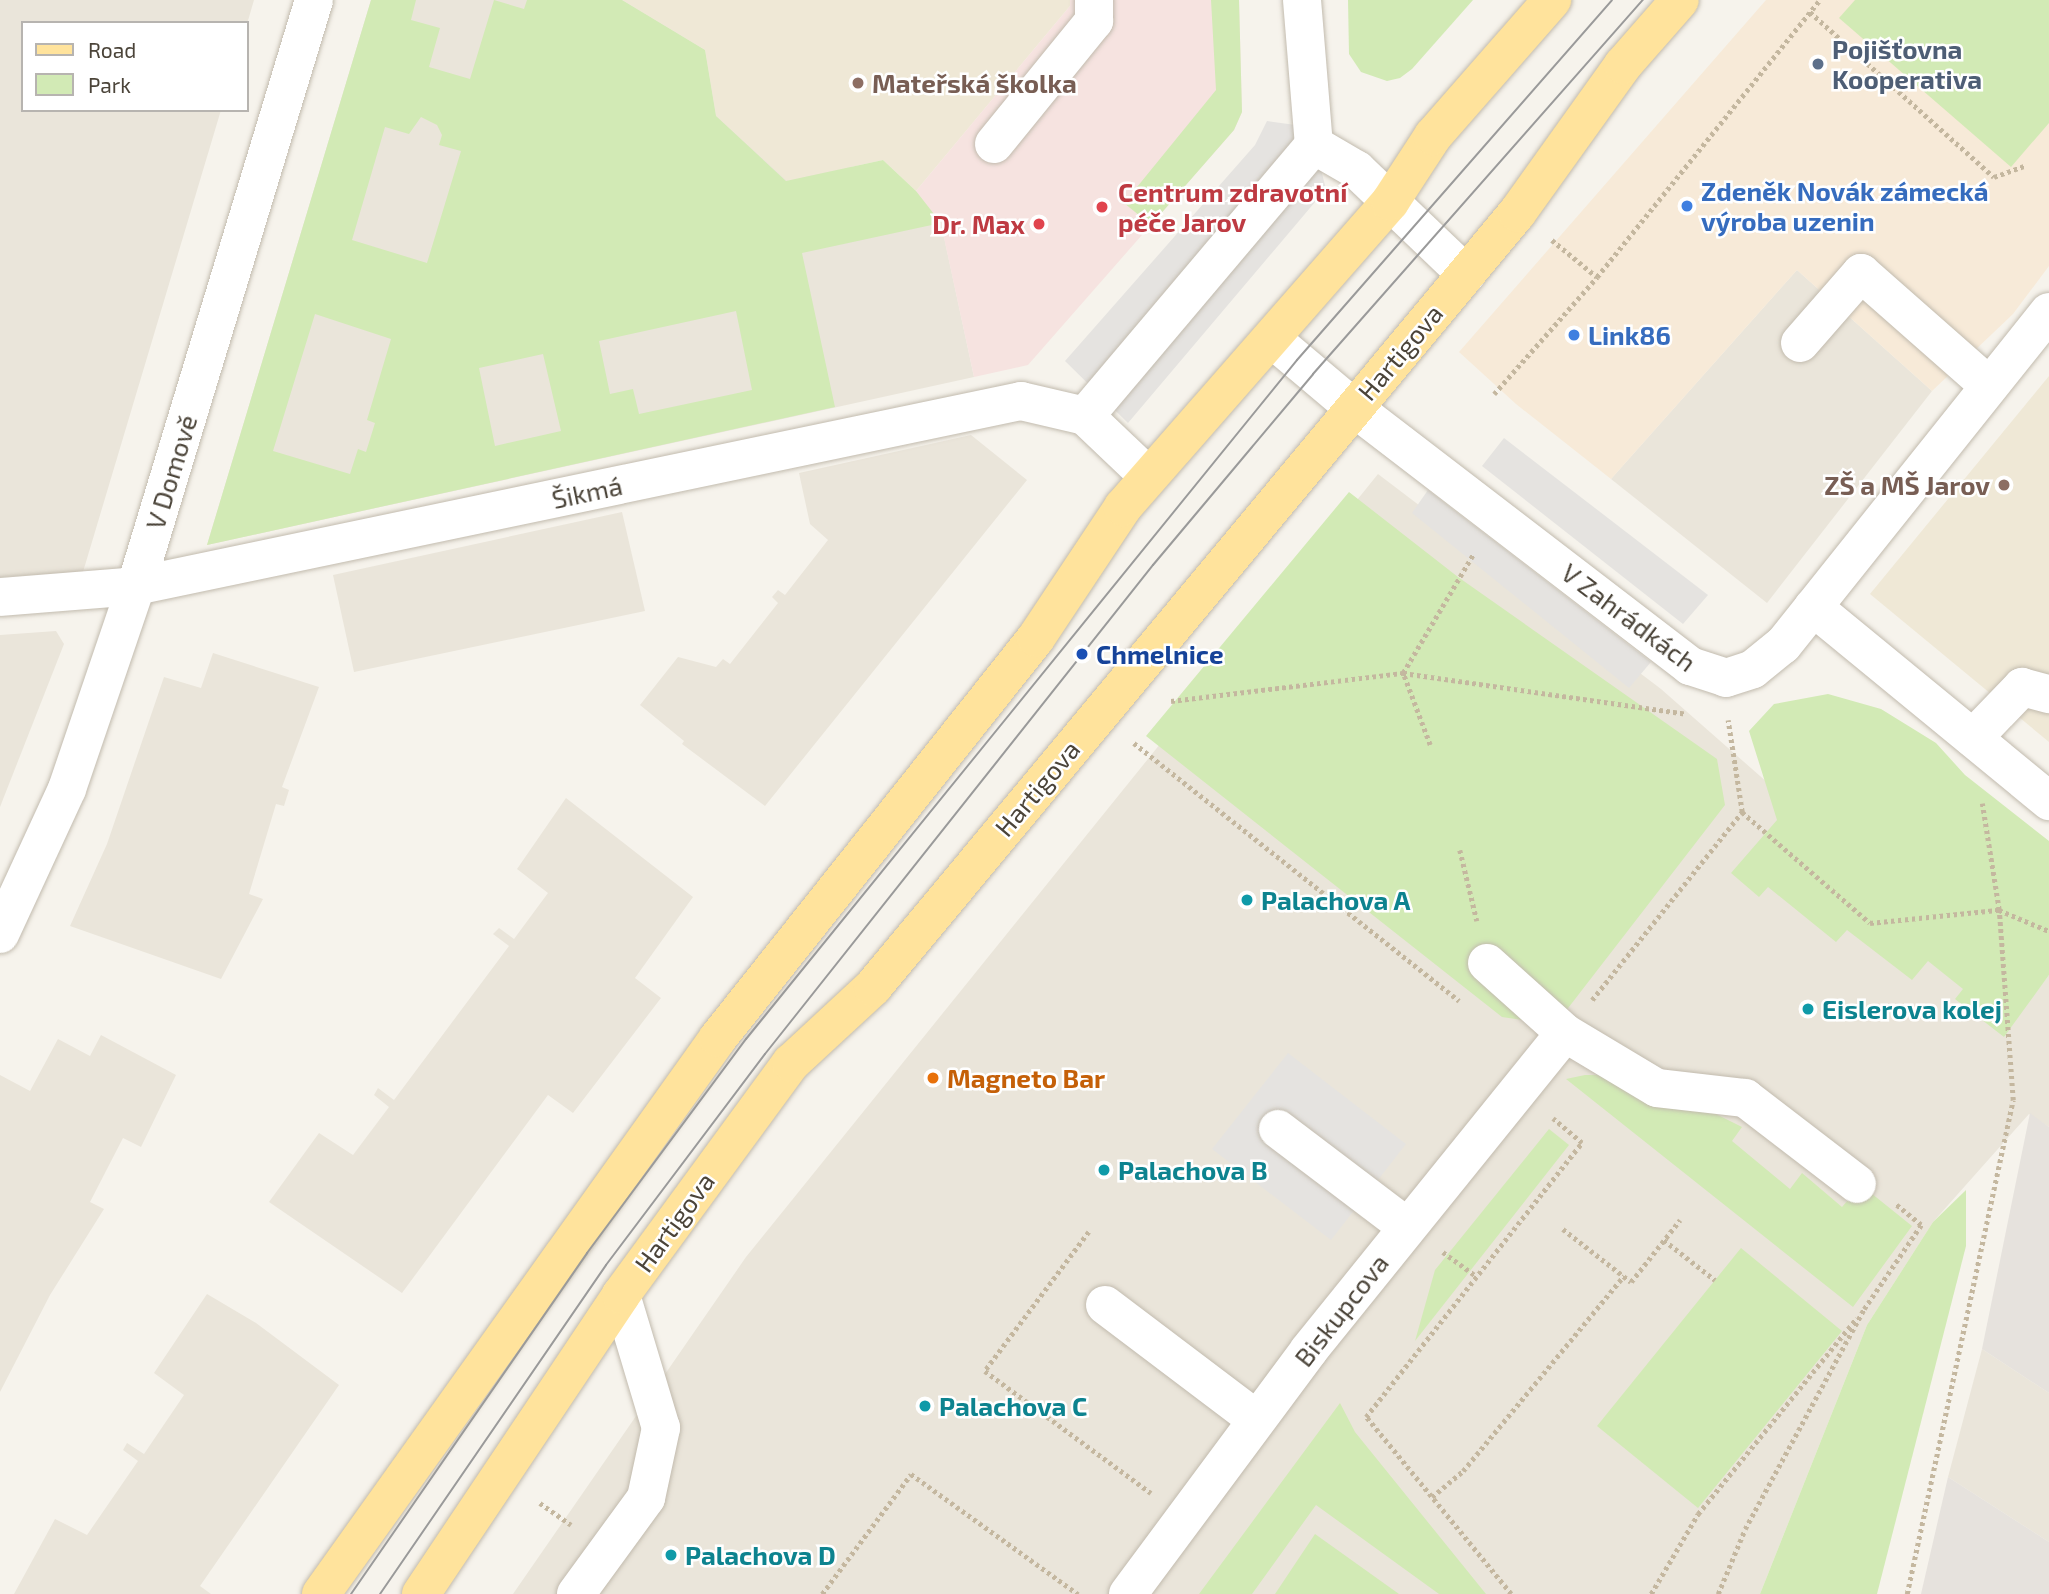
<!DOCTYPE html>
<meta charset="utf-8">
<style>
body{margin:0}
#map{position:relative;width:2049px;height:1594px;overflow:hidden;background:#f6f3ec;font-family:"Exo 2",sans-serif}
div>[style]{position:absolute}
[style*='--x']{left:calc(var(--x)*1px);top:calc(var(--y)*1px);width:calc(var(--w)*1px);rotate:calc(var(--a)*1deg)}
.residential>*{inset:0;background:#eae5da}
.commercial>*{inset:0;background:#f7ead8}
.industrial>*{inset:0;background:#e6e2dd}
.education>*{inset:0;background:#efe8d6}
.medical>*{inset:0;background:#f6e3e0}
.green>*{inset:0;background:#d2eab5}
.parking>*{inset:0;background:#e5e3e0}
.path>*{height:4.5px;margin-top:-2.25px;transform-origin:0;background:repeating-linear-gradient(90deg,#c4b79f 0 3.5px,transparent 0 7px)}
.roads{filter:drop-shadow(0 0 2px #c2bbae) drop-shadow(0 0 2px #c2bbae)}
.minor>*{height:38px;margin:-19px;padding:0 19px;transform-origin:19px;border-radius:19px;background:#fff}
.major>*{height:38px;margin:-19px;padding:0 19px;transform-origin:19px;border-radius:19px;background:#ffe39c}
.tram>*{height:2px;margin:-1px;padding:0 1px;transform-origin:1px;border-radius:1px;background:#9a9a9a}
.dots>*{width:19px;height:19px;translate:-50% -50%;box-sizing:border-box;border:4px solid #fff;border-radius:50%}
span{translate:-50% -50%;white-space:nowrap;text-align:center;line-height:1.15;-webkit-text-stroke:5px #fff;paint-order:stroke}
.service-label{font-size:26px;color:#4e5e75;font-weight:700}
.left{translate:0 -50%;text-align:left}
.education-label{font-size:26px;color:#785e54;font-weight:700}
.right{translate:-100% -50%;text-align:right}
.shop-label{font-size:26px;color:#366cbe;font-weight:700}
.health-label{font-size:26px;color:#be3a42;font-weight:700}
.street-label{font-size:26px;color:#4b4439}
.transit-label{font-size:26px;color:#164399;font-weight:700}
.culture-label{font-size:26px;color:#0d838f;font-weight:700}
.food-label{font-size:26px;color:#c56008;font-weight:700}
.legend{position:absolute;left:21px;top:21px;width:228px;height:91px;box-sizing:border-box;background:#fff;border:2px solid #b7b4b0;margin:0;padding:9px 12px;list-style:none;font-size:21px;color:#4b4439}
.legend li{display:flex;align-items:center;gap:14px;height:35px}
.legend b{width:35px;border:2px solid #b7b4b0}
</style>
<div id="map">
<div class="residential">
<i style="clip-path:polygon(0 0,254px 0,247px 24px,23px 23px,23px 110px,221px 110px,83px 572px,0 577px)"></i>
<i style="clip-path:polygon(371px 0,622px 0,705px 50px,716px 116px,916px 191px,941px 223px,974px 377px,207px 545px)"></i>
<i style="clip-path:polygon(1797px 270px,1932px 391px,1767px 603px,1611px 479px)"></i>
<i style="clip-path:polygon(971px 435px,1027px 480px,765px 806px,682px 744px,684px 741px,640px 705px,678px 657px,716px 667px,723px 659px,730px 664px,778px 603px,772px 597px,778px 590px,785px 595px,828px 540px,810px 524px,799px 473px)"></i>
<i style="clip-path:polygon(1378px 474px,1661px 689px,2024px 1008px,2049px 975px,2049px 1127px,2029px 1114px,1933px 1222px,1867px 1325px,1760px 1594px,513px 1594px,746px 1257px)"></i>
<i style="clip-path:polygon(622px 512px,645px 611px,354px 672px,333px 575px)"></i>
<i style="clip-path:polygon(56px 631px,64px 644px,0 807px,0 635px)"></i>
<i style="clip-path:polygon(213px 653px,319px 687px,282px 787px,289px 790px,284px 806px,276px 804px,249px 894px,263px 899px,221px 979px,70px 926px,107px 844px,164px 677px,201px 688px)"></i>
<i style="clip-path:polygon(566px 798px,693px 897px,635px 978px,661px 998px,573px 1113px,548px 1095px,402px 1293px,269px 1202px,319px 1133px,353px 1155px,389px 1107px,374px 1095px,378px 1088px,394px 1100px,509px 946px,493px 934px,499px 928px,514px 939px,548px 893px,517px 869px)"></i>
<i style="clip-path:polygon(101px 1035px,176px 1075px,141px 1147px,123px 1138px,90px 1202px,104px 1209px,50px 1295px,0 1392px,0 1075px,30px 1091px,58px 1039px,90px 1056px)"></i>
<i style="clip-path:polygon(207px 1294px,256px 1323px,339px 1385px,200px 1586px,211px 1594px,14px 1594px,55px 1519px,87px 1535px,138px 1461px,123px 1450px,127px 1443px,144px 1454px,184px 1395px,154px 1373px)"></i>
<i style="clip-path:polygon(1982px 1349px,2049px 1393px,2049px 1542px,1948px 1477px)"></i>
</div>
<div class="commercial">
<i style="clip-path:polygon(1766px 0,2049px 0,2049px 266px,2013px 314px,1932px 391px,1797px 270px,1611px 479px,1516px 404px,1459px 352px)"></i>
</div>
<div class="industrial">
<i style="clip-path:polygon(2030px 1113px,2049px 1127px,2049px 1393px,1982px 1349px)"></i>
<i style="clip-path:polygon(1948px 1477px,2049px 1542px,2049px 1594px,1921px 1594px)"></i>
</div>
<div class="education">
<i style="clip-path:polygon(622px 0,1070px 0,1070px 6px,916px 191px,883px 160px,787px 181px,716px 116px,705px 50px)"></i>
<i style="clip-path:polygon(2049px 376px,2049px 742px,1870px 594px)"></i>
</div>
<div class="medical">
<i style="clip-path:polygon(1070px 0,1239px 0,1242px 112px,1234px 130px,1028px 365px,974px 377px,941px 224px,916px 191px,1070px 6px)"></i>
</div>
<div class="green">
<i style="clip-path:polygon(evenodd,371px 0,416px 0,411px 20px,440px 28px,429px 67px,470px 79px,494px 0,524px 9px,527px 0,622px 0,705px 50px,716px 116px,786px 181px,883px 160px,916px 191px,941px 223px,802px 253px,835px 407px,207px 545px,371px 0,421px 117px,437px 125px,442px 135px,439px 145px,461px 151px,427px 263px,352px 240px,385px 127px,409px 134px,421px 117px,371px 0,736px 311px,752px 390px,639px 414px,633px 389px,610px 394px,599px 341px,736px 311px,371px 0,315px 314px,391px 339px,367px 420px,375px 423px,366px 452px,358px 449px,350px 474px,273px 451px,315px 314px,371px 0,543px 354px,561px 431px,495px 446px,479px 368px,543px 354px)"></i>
<i style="clip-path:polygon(1211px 0,1239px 0,1242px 112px,1234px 130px,1151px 225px,1124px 203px,1216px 90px)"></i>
<i style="clip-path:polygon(1348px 0,1473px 0,1412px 69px,1400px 78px,1387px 81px,1361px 72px,1349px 54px)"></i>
<i style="clip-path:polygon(1855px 0,2049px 0,2049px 123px,2011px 167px,1839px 18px)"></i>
<i style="clip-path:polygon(1349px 492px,1458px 577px,1717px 759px,1725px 805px,1555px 1025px,1502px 1017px,1146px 736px)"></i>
<i style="clip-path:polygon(1828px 694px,1881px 709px,1936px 743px,1965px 775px,2049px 841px,2049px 975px,2004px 1037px,1955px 999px,1963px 989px,1928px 961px,1912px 980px,1847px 930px,1836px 942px,1768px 887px,1759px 897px,1731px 873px,1777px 820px,1749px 731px,1774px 704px)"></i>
<i style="clip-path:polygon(1585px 1075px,1600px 1075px,1712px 1112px,1742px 1127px,1732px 1141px,1790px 1189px,1802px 1173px,1842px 1207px,1861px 1185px,1912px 1226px,1853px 1307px,1566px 1079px)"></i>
<i style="clip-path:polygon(1549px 1129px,1569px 1145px,1415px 1341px,1435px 1270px)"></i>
<i style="clip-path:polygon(1966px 1190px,1966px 1246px,1877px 1594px,1760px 1594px,1867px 1325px,1933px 1222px)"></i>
<i style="clip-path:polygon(1741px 1248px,1842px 1331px,1698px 1508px,1597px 1426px)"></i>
<i style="clip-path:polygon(1340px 1403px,1355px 1432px,1486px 1594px,1439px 1594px,1316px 1505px,1252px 1594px,1199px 1594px)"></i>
<i style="clip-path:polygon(1315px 1534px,1399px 1594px,1275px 1594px)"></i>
</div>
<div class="parking">
<i style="clip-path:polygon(1267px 121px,1310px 127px,1326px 189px,1128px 423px,1065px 361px,1255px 145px)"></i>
<i style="clip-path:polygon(1504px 438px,1708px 595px,1683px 624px,1482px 466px)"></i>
<i style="clip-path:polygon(1428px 490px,1651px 662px,1629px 688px,1412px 513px)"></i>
<i style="clip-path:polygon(1288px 1053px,1406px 1144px,1331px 1240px,1212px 1149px)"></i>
</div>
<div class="path">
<i style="--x:1810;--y:12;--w:247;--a:41.9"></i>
<i style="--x:1994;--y:177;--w:33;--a:-20"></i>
<i style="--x:1552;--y:240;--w:58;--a:39.4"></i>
<i style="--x:1494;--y:394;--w:156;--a:-48.6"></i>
<i style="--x:1597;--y:277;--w:356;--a:-51.2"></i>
<i style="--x:1171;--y:701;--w:234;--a:-6.9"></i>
<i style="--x:1403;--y:673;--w:286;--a:8.2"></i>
<i style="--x:1134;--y:743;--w:415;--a:38.4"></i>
<i style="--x:1430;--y:745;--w:77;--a:-110.6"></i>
<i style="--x:1403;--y:673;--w:139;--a:-59.4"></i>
<i style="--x:1742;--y:812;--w:169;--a:40.9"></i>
<i style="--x:1870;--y:923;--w:130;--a:-5.8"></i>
<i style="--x:1999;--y:910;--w:54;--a:22.8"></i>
<i style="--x:1460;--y:850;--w:73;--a:76.5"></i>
<i style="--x:1592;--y:1000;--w:241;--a:-51.4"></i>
<i style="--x:1742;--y:812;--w:93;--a:-98.7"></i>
<i style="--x:1563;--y:1229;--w:86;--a:37.9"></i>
<i style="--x:1631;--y:1282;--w:79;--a:-51.7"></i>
<i style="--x:1089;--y:1232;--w:174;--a:126.8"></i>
<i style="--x:985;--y:1371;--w:206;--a:36.3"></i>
<i style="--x:1664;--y:1240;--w:65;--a:38.1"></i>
<i style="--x:1443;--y:1252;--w:41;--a:36"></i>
<i style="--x:1432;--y:1497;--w:40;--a:-40"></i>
<i style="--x:1463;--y:1471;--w:253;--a:-50.5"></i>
<i style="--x:540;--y:1503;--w:38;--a:35"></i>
<i style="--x:822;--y:1594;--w:149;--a:-53.4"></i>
<i style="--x:911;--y:1474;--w:206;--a:35.7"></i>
<i style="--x:1511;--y:1594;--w:229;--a:-129.3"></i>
<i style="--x:1366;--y:1417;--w:349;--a:-51.8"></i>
<i style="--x:1582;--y:1143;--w:38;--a:-140"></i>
<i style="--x:1651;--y:1594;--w:93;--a:-59.6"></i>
<i style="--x:1698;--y:1514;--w:252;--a:-51"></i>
<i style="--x:1718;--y:1594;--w:70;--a:-67.4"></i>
<i style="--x:1745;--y:1529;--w:250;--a:-61.6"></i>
<i style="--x:1864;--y:1309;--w:102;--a:-55.8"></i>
<i style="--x:1921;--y:1225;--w:32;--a:-141"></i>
<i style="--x:1907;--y:1594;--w:505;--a:-77.89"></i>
<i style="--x:2013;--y:1100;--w:191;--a:-94.2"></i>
<i style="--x:1999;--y:910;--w:108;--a:-99"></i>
</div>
<div class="roads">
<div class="minor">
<i style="--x:1302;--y:0;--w:145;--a:85.3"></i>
<i style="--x:1314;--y:145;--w:50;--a:30.2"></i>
<i style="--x:1357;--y:170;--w:151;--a:43.7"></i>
<i style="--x:994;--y:144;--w:159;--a:-50.9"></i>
<i style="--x:1094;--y:21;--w:21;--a:-90"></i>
<i style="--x:1272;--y:339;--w:107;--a:40.1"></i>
<i style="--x:1354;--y:408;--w:424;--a:37.5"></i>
<i style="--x:1690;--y:666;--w:38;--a:18"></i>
<i style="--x:1726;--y:678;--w:28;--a:-18"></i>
<i style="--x:1753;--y:669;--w:38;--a:-39"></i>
<i style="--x:1783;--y:645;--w:426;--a:-51.4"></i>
<i style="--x:1800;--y:343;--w:93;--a:-48.9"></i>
<i style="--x:1861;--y:273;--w:168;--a:41.4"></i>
<i style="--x:1085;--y:416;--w:355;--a:-49.8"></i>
<i style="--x:0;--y:597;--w:136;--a:-4.6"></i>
<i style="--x:136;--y:586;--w:904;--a:-11.81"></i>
<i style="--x:1021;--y:401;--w:66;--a:13.2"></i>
<i style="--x:1085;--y:416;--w:88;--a:43.6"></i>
<i style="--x:1813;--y:607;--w:306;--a:39.4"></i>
<i style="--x:1973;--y:738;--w:71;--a:-46.1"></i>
<i style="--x:2022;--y:687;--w:28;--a:15"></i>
<i style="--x:0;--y:934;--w:160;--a:-65.2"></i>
<i style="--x:67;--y:789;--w:214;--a:-71.2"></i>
<i style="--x:136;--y:586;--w:612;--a:-73.1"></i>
<i style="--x:1487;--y:963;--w:105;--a:41.9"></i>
<i style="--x:1565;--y:1033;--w:107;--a:30.9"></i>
<i style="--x:1657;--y:1088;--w:89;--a:6.5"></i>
<i style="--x:1745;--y:1098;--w:141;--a:37.5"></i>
<i style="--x:1278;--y:1129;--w:162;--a:37.2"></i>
<i style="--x:1105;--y:1305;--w:189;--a:37.1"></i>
<i style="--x:576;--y:1594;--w:119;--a:-53.9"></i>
<i style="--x:646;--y:1498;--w:72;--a:-77.9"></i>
<i style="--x:661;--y:1428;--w:139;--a:-106.7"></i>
<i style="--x:1128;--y:1594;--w:304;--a:-53.4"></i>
<i style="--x:1309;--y:1350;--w:407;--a:-51.1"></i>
</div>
<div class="major">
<i style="--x:321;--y:1594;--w:683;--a:-54.47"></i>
<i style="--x:718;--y:1038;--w:511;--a:-51.52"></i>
<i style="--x:1036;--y:638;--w:157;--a:-56.4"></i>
<i style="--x:1123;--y:507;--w:405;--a:-48.8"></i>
<i style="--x:1390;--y:202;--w:79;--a:-56.9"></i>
<i style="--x:1433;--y:136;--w:181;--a:-48.8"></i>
<i style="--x:421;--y:1594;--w:360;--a:-56.2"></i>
<i style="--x:621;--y:1295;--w:288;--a:-53.8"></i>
<i style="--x:791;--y:1063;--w:112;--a:-42.8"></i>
<i style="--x:873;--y:987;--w:1007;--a:-50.24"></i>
<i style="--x:1517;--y:213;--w:182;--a:-54.4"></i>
<i style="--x:1623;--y:65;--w:86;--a:-48.8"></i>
</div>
</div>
<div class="tram">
<i style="--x:351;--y:1594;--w:415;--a:-55.3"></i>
<i style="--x:587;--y:1253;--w:267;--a:-53.4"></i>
<i style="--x:746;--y:1039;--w:874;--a:-50.94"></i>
<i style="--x:1297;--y:360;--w:478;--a:-48.8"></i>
<i style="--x:380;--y:1594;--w:399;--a:-55.5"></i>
<i style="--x:606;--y:1265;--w:264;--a:-53"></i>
<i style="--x:765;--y:1054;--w:624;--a:-51.57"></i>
<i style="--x:1153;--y:565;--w:249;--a:-50"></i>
<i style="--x:1313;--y:374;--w:499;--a:-48.6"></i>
</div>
<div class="dots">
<i style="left:1818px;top:64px;background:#5c6f8a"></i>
<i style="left:858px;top:83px;background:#8d6e63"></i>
<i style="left:1687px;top:206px;background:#3f7fe0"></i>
<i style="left:1102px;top:207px;background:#e0444e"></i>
<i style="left:1039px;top:224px;background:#e0444e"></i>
<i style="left:1574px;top:335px;background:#3f7fe0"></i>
<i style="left:2004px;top:485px;background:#8d6e63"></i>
<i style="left:1082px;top:654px;background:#1a4fb4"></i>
<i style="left:1247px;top:900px;background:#0f9aa8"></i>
<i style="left:1808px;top:1009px;background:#0f9aa8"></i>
<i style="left:933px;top:1078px;background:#e8710a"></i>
<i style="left:1104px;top:1170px;background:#0f9aa8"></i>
<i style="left:925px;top:1406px;background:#0f9aa8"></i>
<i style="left:671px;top:1555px;background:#0f9aa8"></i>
</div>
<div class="service-label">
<span class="left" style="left:1832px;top:64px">Pojišťovna<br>Kooperativa</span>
</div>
<div class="education-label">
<span class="left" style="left:872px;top:83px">Mateřská školka</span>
<span class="right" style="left:1990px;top:485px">ZŠ a MŠ Jarov</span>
</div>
<div class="shop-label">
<span class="left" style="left:1701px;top:206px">Zdeněk Novák zámecká<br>výroba uzenin</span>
<span class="left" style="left:1588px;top:335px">Link86</span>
</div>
<div class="health-label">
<span class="left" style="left:1118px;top:207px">Centrum zdravotní<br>péče Jarov</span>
<span class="right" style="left:1025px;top:224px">Dr. Max</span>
</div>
<div class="street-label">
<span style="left:1400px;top:352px;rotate:-50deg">Hartigova</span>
<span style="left:171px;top:472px;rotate:-73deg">V Domově</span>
<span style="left:587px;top:492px;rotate:-12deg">Šikmá</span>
<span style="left:1629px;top:617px;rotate:37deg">V Zahrádkách</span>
<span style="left:1037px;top:788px;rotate:-50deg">Hartigova</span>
<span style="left:674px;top:1222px;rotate:-54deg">Hartigova</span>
<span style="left:1341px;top:1310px;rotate:-52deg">Biskupcova</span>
</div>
<div class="transit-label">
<span class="left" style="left:1096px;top:654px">Chmelnice</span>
</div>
<div class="culture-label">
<span class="left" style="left:1261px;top:900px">Palachova A</span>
<span class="left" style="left:1822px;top:1009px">Eislerova kolej</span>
<span class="left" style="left:1118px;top:1170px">Palachova B</span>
<span class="left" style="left:939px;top:1406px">Palachova C</span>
<span class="left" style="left:685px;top:1555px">Palachova D</span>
</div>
<div class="food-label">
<span class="left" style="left:947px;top:1078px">Magneto Bar</span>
</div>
<ul class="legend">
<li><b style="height:9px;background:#ffe39c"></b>Road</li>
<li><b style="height:19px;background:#d2eab5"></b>Park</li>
</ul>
</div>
